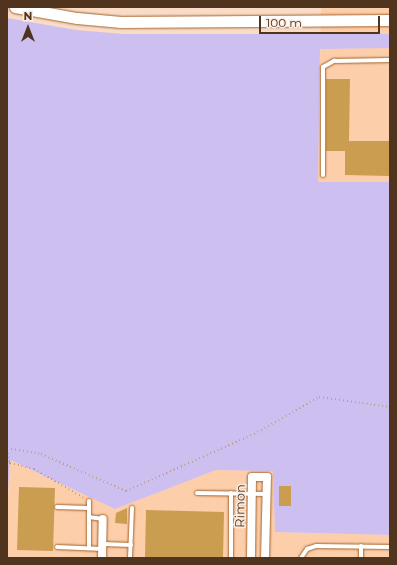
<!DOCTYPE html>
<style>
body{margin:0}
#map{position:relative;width:397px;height:565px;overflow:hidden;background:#f9dcc7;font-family:Montserrat,sans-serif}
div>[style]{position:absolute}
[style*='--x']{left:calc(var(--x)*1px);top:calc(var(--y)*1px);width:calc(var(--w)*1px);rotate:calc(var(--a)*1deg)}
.built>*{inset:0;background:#fdceaa}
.green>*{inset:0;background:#cebff1}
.building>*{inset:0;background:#ca9d51}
.path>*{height:1.5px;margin-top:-0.75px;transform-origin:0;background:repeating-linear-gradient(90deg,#bc9f8a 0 1px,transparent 0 4px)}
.roads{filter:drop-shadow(0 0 1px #a4642d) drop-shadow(0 0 1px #a4642d)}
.lane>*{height:4px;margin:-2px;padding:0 2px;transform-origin:2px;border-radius:2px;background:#fff}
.street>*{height:8px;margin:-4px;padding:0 4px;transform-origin:4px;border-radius:4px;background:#fff}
.secondary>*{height:11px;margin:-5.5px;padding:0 5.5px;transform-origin:5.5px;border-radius:5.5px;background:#fff}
span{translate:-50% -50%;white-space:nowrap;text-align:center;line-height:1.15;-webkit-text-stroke:3px #fbece2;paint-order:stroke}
.street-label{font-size:13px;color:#50341d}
.frame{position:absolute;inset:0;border:8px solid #50341d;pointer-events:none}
.north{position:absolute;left:8px;top:8px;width:40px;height:40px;-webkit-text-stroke:3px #fbece2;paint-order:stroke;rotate:0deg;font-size:11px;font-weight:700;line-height:16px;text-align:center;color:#50341d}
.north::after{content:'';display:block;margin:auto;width:14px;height:18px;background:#50341d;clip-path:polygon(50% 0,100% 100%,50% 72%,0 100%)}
.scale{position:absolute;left:259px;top:16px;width:121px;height:18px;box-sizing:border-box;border:2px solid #50341d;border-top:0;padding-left:5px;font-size:12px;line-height:14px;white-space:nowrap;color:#50341d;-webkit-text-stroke:3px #fbece2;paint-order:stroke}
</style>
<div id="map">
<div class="built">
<i style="clip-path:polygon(321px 7px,390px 7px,390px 182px,318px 182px)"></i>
<i style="clip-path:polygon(9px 460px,115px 509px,216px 470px,273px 471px,275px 532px,390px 535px,390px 558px,7px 558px)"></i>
</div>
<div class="green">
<i style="clip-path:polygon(7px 18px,76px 30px,123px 34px,390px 34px,390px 48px,320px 49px,318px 182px,390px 182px,390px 535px,275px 532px,273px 471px,216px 470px,115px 509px,10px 460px,7px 507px)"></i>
</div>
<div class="building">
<i style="clip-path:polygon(326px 79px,350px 79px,349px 141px,390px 141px,390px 176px,345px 175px,345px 151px,326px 151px)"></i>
<i style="clip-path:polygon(279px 486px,291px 486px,291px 506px,279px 506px)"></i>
<i style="clip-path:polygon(19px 487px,55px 488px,53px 551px,17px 550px)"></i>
<i style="clip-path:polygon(127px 508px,127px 524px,115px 523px,116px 513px)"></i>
<i style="clip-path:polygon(146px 510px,224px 512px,223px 558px,145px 558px)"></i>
</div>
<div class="path">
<i style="--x:7;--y:448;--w:35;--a:10"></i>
<i style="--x:41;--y:454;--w:93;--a:23.5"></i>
<i style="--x:126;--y:491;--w:140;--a:-24"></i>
<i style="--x:254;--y:434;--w:75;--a:-29.6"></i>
<i style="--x:319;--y:397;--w:72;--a:8"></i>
<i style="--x:7;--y:449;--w:14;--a:78"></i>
<i style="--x:7;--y:467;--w:5;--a:-53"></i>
<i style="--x:10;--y:463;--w:25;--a:14"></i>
<i style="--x:34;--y:469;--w:58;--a:30.1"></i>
</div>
<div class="roads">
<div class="lane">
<i style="--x:323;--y:175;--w:108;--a:-90"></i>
<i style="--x:323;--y:67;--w:13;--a:-29"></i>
<i style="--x:334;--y:61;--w:56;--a:-1"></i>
<i style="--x:197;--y:493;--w:70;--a:0.8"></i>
<i style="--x:57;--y:507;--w:32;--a:2"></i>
<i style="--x:89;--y:517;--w:14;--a:8"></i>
<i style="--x:103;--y:544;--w:28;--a:2"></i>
<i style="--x:57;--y:547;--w:46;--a:2.5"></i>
<i style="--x:89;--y:548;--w:47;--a:-90"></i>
<i style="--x:130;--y:558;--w:50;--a:-87.7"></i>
<i style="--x:231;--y:558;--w:65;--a:-90"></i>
<i style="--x:301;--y:558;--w:11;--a:-56"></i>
<i style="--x:307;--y:549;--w:9;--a:-18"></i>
<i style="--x:316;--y:546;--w:74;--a:0.8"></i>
<i style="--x:361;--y:558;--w:12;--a:-90"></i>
</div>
<div class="street">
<i style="--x:102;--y:558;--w:39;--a:-89"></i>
<i style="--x:251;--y:558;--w:81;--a:-89.3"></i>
<i style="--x:252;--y:477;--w:15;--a:0"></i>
<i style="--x:267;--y:477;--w:81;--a:91.4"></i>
</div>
<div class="secondary">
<i style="--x:15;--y:7;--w:63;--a:10.1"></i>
<i style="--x:77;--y:18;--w:44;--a:5.2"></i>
<i style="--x:121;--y:22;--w:269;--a:-0.4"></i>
</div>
</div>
<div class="street-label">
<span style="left:240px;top:506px;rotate:-89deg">Rimon</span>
</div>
<div class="frame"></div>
<div class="north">N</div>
<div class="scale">100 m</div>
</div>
